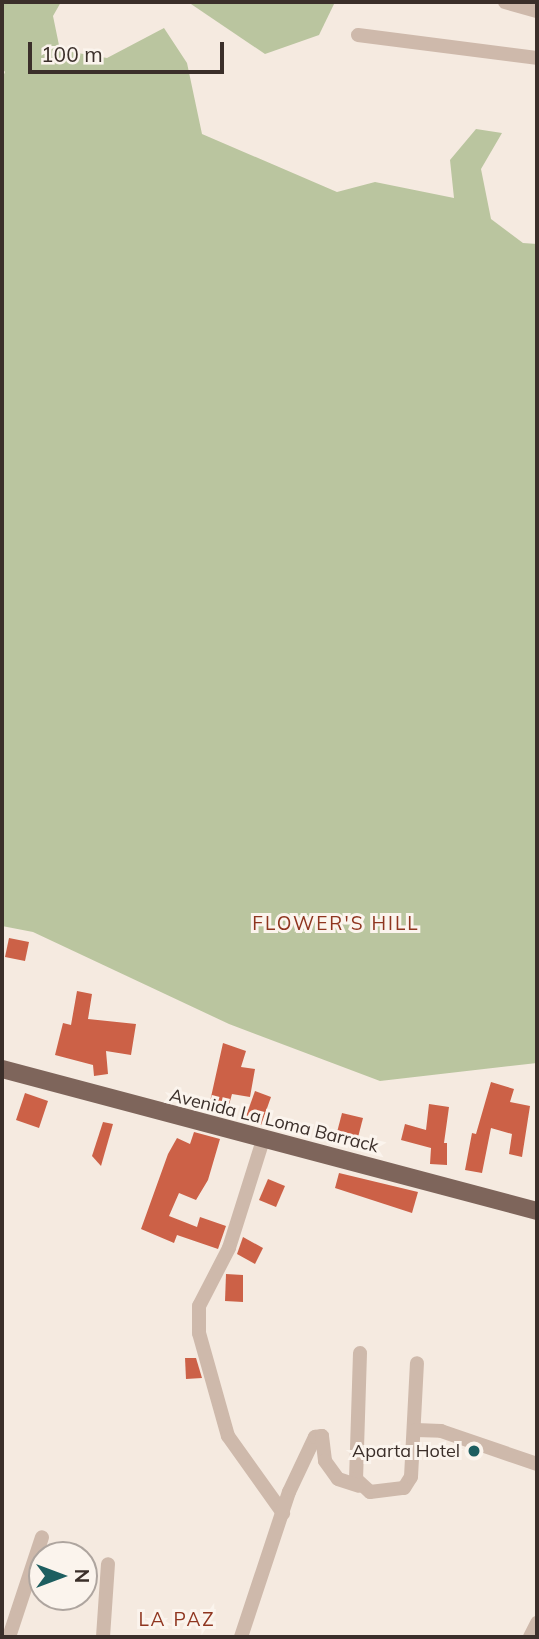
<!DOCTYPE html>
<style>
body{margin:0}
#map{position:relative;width:539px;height:1639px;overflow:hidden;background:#f5eae0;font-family:Mulish,sans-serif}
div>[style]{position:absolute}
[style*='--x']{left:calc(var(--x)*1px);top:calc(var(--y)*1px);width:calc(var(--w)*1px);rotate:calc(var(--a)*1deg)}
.green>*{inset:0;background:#bac59f}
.building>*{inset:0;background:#cc6147}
.minor>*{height:14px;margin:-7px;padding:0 7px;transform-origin:7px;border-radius:7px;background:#ceb9ab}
.major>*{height:18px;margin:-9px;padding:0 9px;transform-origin:9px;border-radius:9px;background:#7e655b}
.dots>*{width:19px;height:19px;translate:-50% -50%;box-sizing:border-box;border:4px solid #fbf4ed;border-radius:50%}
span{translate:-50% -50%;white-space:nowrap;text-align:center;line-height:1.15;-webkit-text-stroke:6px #fbf4ed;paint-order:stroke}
.street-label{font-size:18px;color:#3b2f2a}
.poi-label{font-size:18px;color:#3b2f2a}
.right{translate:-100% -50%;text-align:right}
.neighbourhood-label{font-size:19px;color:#8f351f;letter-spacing:2px}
.frame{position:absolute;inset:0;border:4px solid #3b2f2a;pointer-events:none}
.north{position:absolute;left:28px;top:1541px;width:70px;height:70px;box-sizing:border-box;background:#fbf4ed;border:2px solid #aea59f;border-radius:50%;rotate:90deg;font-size:19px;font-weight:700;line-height:28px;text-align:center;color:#3b2f2a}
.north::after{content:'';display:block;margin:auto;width:24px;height:32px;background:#1d5e60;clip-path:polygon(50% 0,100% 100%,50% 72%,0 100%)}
.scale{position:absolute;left:28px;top:42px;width:196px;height:32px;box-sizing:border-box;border:4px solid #3b2f2a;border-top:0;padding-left:9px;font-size:21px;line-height:24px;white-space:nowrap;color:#3b2f2a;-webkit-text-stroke:5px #fbf4ed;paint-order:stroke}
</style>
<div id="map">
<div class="green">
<i style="clip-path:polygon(2px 2px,61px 2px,53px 16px,60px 50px,107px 58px,164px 28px,187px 63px,202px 134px,337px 192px,375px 182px,454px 198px,450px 160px,476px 129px,502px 133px,481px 169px,491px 219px,523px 243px,537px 244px,537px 1063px,380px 1081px,229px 1024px,33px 932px,2px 926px,2px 79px,5px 72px,2px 68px)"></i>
<i style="clip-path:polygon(188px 2px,335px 2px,319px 35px,265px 54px)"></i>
</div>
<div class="building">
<i style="clip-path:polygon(9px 938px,29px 942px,25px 961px,5px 957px)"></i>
<i style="clip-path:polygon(77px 991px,92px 994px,88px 1019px,136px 1024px,131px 1055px,106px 1051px,108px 1074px,94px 1076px,93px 1065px,55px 1055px,63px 1023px,71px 1025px)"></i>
<i style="clip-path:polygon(223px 1043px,246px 1051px,241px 1067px,255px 1069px,250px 1097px,232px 1094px,227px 1112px,209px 1106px)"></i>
<i style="clip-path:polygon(491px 1082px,514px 1089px,510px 1102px,530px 1106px,522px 1157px,509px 1154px,512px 1134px,491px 1128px,482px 1173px,465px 1170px,472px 1133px,476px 1134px)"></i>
<i style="clip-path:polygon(255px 1091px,271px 1097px,261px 1125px,245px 1119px)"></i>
<i style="clip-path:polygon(25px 1093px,48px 1101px,39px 1128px,16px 1120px)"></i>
<i style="clip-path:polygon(429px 1104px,449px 1107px,444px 1143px,447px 1143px,447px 1165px,430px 1164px,431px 1148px,401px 1140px,405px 1124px,426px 1130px)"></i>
<i style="clip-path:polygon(342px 1113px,363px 1118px,356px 1145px,335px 1140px)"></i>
<i style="clip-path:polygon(103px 1122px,113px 1124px,101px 1166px,92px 1156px)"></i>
<i style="clip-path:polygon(194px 1132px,220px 1139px,208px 1180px,196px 1200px,179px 1193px,169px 1216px,197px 1227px,200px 1217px,226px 1226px,218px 1249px,177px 1235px,174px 1243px,141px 1229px,168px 1154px,177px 1138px,190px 1144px)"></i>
<i style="clip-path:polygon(339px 1173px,418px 1192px,412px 1213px,335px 1188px)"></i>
<i style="clip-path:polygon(268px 1179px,285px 1186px,276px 1207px,259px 1200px)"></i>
<i style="clip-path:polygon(243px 1237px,263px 1248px,255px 1264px,237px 1254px)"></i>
<i style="clip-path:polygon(226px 1274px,243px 1275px,243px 1302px,225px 1301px)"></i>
<i style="clip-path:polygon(185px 1358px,196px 1358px,202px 1378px,186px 1379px)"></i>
</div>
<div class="minor">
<i style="--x:505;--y:2;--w:33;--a:16"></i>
<i style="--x:358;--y:35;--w:180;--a:7.3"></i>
<i style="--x:263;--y:1140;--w:113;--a:107.5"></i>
<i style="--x:229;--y:1248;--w:65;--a:117.3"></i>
<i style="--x:199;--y:1306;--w:27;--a:90"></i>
<i style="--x:199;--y:1333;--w:107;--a:74.3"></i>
<i style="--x:228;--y:1436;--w:95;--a:54.5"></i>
<i style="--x:360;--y:1353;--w:126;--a:91.8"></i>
<i style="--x:356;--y:1479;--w:19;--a:43"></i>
<i style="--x:370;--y:1492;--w:34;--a:-7"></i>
<i style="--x:404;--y:1488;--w:13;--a:-58"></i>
<i style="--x:411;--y:1477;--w:114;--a:-87"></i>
<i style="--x:416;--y:1430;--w:25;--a:2"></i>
<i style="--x:441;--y:1431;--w:102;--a:19"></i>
<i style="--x:9;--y:1637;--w:105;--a:-71.7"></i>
<i style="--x:103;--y:1637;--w:73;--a:-86.1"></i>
<i style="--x:241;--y:1637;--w:153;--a:-71.7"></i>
<i style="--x:289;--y:1492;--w:61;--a:-64.7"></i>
<i style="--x:315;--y:1437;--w:7;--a:-8"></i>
<i style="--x:322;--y:1436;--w:25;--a:83"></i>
<i style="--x:325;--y:1461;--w:22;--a:54"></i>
<i style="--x:338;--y:1479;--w:22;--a:18"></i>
<i style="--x:530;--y:1637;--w:16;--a:-63"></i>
</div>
<div class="major">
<i style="--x:2;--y:1069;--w:554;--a:14.86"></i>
</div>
<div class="dots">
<i style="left:474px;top:1451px;background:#1d5e60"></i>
</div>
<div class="street-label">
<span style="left:274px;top:1121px;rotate:14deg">Avenida La Loma Barrack</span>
</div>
<div class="poi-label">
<span class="right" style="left:460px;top:1451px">Aparta Hotel</span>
</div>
<div class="neighbourhood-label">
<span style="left:336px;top:924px">FLOWER'S HILL</span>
<span style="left:177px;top:1620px">LA PAZ</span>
</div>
<div class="frame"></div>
<div class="north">N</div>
<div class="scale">100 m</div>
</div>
